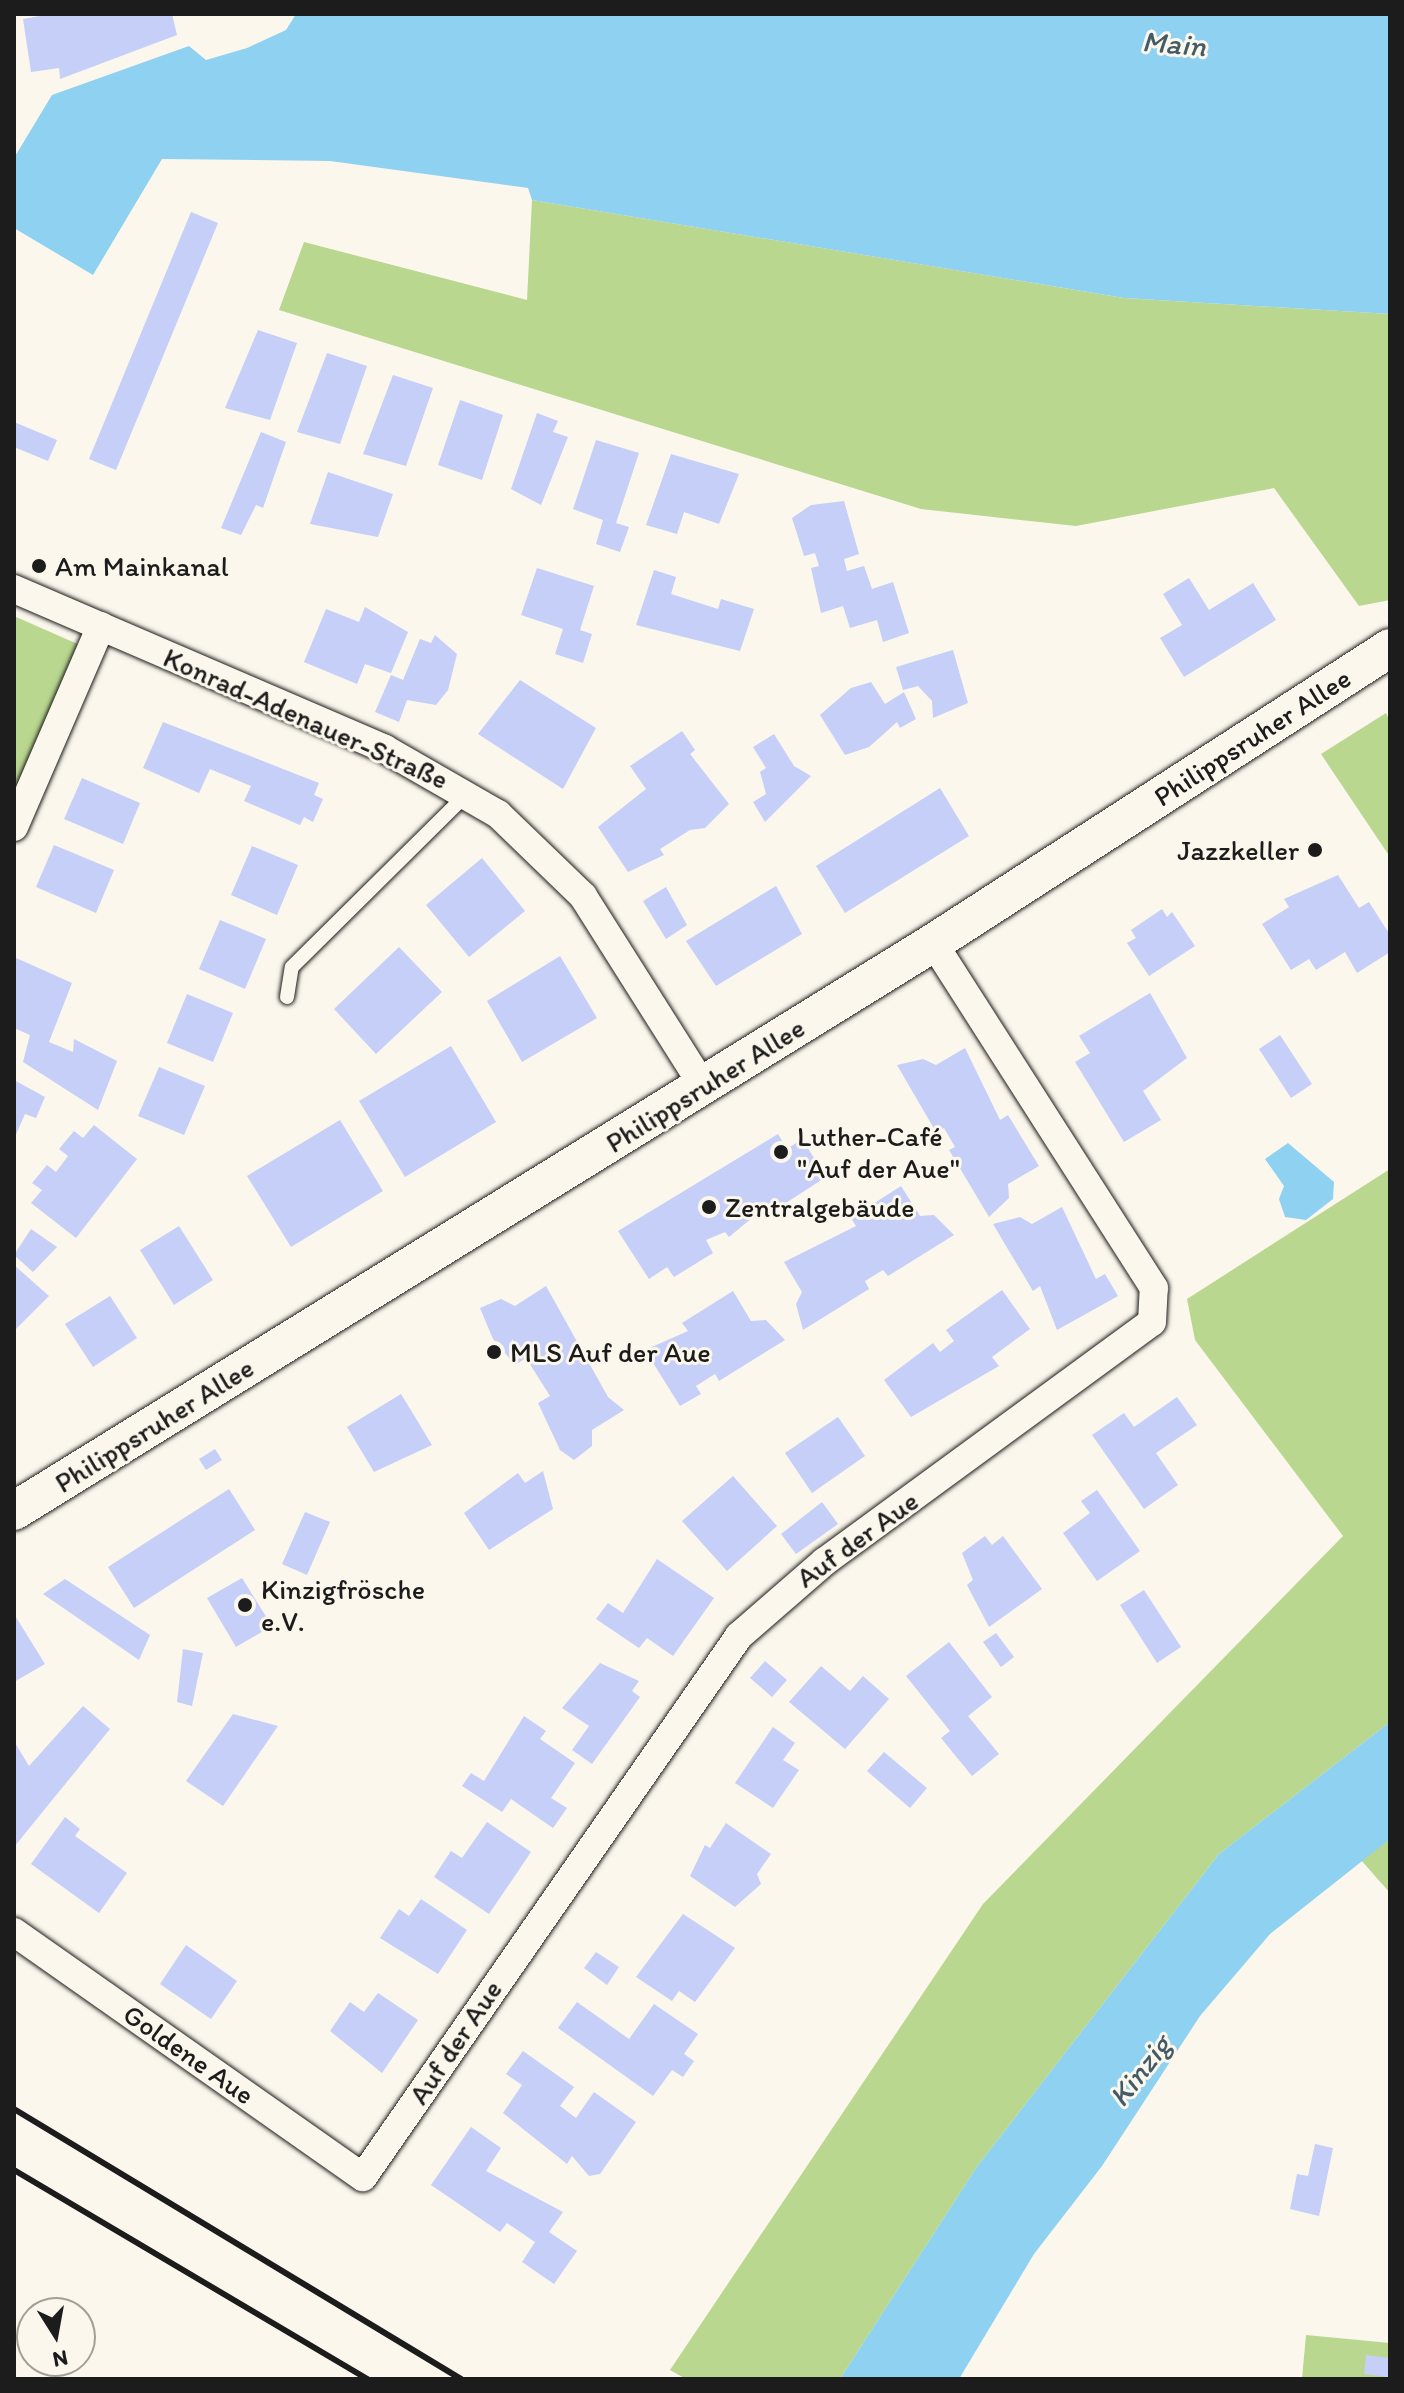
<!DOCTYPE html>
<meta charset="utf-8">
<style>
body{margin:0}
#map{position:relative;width:1404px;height:2393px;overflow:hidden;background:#fbf7ec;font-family:Itim,sans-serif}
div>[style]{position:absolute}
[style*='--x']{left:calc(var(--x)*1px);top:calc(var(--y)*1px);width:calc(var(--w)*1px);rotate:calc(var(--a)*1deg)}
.green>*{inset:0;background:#b9d78f}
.water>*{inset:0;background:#8fd1f1}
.building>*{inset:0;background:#c5cff7}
.roads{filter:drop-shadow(0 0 2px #1c1c1c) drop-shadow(0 0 2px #1c1c1c)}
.service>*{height:14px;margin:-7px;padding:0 7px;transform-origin:7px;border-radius:7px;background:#fbf7ec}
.minor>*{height:28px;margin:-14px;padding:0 14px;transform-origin:14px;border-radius:14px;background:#fbf7ec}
.secondary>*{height:38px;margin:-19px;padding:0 19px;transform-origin:19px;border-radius:19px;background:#fbf7ec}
.rail>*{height:6px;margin:-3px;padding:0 3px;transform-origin:3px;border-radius:3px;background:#1c1c1c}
.dots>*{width:22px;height:22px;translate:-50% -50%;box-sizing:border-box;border:4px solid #fbf7ec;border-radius:50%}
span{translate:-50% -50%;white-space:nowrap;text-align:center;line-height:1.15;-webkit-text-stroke:6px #fbf7ec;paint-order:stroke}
.poi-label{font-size:28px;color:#1c1c1c}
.left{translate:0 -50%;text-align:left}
.right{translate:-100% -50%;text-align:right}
.street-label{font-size:28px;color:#1c1c1c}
.water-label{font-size:30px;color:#445b67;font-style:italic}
.frame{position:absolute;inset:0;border:16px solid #1c1c1c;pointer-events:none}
.north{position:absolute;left:16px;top:2297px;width:80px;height:80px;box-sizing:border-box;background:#fbf7ec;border:2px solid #a29f99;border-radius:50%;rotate:169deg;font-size:22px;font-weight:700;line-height:32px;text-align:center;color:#1c1c1c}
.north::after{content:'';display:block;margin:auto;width:28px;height:36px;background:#1c1c1c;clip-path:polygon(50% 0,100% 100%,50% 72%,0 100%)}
</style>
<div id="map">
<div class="green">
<i style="clip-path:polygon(532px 200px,1124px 298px,1390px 314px,1390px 600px,1359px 606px,1274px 488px,1076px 526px,921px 509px,279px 310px,304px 242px,527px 300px)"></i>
<i style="clip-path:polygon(14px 616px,82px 646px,14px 802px)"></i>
<i style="clip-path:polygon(1386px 713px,1390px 721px,1390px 857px,1321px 754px)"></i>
<i style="clip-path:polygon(1390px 1169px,1390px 1722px,1219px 1854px,976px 2168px,840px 2379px,686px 2379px,670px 2370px,983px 1904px,1343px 1536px,1195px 1340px,1187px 1299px)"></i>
<i style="clip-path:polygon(1390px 1839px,1390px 1893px,1361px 1860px)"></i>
<i style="clip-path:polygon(1306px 2335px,1390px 2343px,1390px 2379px,1302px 2379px)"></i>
</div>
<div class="water">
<i style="clip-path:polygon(296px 14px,1390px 14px,1390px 314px,1124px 298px,532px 200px,528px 188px,330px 161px,162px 159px,93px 275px,14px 228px,14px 158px,52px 95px,189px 46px,206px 60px,247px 48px,286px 30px)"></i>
<i style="clip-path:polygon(1288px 1143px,1334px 1182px,1333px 1199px,1306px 1220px,1285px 1217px,1279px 1199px,1284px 1186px,1265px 1159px)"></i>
<i style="clip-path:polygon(1390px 1722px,1390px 1839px,1270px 1934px,1200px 2016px,1102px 2166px,1034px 2254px,959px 2379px,840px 2379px,976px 2168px,1219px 1854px)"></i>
</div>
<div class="building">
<i style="clip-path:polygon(51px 14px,172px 14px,177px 35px,60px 79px,59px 68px,31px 72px,23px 19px)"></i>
<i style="clip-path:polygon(191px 212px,218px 223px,116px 470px,89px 459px)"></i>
<i style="clip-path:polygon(258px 330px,297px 343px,270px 420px,225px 408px)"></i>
<i style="clip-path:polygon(327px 353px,367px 366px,340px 444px,297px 432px)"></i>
<i style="clip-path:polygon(393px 375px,433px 388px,406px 466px,363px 454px)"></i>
<i style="clip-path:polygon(460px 400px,503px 415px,482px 480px,438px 465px)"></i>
<i style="clip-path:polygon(537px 413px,558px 421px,553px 432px,568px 437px,541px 505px,511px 489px)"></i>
<i style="clip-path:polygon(14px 422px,57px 440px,48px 461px,14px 447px)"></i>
<i style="clip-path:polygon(261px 432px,286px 442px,263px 508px,256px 505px,241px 535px,221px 528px)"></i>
<i style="clip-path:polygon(596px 440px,639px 453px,616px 523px,629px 527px,620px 552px,596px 544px,603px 520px,573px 509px)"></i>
<i style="clip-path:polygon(671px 454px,739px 474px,719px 524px,684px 512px,677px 534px,646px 525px)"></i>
<i style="clip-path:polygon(328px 472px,393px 494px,378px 537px,310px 524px)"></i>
<i style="clip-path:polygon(844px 501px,859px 554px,844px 559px,847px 571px,864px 566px,872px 589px,893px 582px,909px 633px,883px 642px,877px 620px,850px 628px,843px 606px,821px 613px,811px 568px,819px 566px,815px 553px,804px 556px,792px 518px,811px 505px)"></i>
<i style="clip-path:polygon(537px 568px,594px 586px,580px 630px,592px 634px,583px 663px,555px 654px,563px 629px,521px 615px)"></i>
<i style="clip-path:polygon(654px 570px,676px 577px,671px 594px,718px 609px,721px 599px,754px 609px,740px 651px,636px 625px)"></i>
<i style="clip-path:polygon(1189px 578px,1209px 610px,1253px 583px,1276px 620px,1184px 677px,1160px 638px,1182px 625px,1163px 594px)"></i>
<i style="clip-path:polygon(365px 607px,408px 632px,391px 673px,365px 664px,357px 684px,304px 662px,326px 609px,359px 622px)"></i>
<i style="clip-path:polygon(435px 635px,457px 654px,448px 690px,436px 705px,407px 700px,399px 722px,375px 712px,391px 675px,403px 680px,420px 639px,431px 643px)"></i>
<i style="clip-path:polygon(953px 650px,968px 703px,933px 718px,932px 701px,918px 686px,903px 690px,896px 667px)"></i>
<i style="clip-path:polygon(520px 680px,596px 728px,563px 789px,478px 734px)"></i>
<i style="clip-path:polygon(871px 682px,885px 704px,904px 692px,916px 719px,900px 728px,897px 722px,869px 747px,845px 755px,820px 715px,851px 688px)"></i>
<i style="clip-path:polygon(163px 722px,319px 783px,314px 795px,323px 799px,313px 822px,304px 817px,300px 825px,244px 801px,251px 786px,210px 769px,199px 793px,143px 768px)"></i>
<i style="clip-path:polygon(682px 731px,695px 750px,690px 754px,729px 804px,705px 828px,690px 830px,660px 849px,664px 855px,628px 872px,598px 827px,646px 789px,630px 766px)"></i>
<i style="clip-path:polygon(774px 734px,794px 766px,811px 776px,765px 822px,753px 802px,766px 794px,760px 772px,766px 768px,753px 747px)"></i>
<i style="clip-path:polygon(82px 778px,140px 803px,123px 844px,64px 819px)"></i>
<i style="clip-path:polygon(940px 788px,969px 836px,845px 913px,816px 866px)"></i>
<i style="clip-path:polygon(54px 845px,114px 870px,96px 913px,36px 887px)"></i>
<i style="clip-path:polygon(252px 846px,298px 865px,277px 915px,231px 895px)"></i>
<i style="clip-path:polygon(482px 858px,525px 911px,469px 957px,426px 905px)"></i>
<i style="clip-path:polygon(1338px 875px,1359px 908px,1369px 902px,1390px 935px,1390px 952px,1357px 973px,1345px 952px,1316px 970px,1309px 959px,1291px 970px,1262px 924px,1289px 907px,1284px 899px)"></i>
<i style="clip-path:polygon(776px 886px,802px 934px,716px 986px,686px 941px)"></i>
<i style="clip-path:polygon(666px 887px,687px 925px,666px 939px,643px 901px)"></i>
<i style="clip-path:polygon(1162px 909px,1167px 917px,1172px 912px,1195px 946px,1149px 976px,1127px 943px,1136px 938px,1131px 930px)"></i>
<i style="clip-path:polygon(220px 920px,266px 939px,245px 989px,199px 969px)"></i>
<i style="clip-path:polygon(399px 947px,442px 992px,376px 1054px,334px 1009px)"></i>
<i style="clip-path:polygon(560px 956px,597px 1018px,522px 1062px,487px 1001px)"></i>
<i style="clip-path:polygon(14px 957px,72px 983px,49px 1042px,73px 1052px,74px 1039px,117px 1061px,98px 1110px,23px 1062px,30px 1035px,14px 1028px)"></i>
<i style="clip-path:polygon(1150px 993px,1187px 1058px,1143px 1091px,1161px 1120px,1124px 1142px,1075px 1062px,1090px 1053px,1079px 1036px)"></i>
<i style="clip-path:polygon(187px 994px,233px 1013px,213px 1062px,167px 1043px)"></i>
<i style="clip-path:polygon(1280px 1035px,1312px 1084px,1291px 1098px,1259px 1049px)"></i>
<i style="clip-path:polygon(451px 1046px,496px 1122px,405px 1177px,359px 1101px)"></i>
<i style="clip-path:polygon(965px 1048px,1000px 1120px,1008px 1115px,1039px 1166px,1008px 1184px,1009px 1198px,989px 1217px,949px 1150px,955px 1147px,944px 1128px,936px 1132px,897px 1065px,923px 1059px,936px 1065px)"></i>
<i style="clip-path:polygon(159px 1067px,205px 1086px,184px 1135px,138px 1116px)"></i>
<i style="clip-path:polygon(14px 1080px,45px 1097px,36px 1118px,25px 1114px,14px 1139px)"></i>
<i style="clip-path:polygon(340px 1120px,383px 1191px,291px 1247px,247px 1176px)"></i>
<i style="clip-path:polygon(94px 1125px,137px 1159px,76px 1238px,31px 1203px,42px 1190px,32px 1183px,47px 1165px,56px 1172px,68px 1156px,59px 1149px,74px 1131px,83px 1138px)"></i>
<i style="clip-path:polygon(778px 1134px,787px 1149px,802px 1139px,826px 1177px,775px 1210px,770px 1203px,729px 1237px,725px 1232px,706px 1240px,713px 1253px,674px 1277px,667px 1267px,649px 1279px,618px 1231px)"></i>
<i style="clip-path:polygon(901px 1186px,920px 1216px,934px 1215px,954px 1235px,888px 1276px,883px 1270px,865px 1281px,869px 1289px,803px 1330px,796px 1304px,802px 1292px,784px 1262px,856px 1226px,851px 1218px)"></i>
<i style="clip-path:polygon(1062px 1207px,1096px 1279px,1105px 1274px,1118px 1296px,1057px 1330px,1040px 1286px,1033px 1291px,993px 1224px,1020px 1217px,1032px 1224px)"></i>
<i style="clip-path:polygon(179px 1226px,213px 1280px,174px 1305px,140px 1250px)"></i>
<i style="clip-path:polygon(31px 1229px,57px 1247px,33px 1272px,14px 1255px)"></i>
<i style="clip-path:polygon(14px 1265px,49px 1296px,14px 1331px)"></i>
<i style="clip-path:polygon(546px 1286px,608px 1397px,624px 1410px,592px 1430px,592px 1446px,574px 1460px,560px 1450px,538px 1403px,550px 1396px,526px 1358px,515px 1365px,493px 1339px,480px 1308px,501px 1299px,515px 1306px)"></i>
<i style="clip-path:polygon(1002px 1290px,1030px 1329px,992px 1357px,999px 1366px,911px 1417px,884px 1380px,933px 1343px,940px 1352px,954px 1341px,946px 1330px)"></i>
<i style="clip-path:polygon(733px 1291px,751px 1321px,766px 1320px,785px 1340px,719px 1381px,715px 1374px,696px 1386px,701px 1394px,680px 1406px,645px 1350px,688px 1331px,682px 1323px)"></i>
<i style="clip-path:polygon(110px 1296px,137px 1338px,93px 1367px,65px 1324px)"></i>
<i style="clip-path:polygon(401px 1394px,432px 1445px,374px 1472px,347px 1427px)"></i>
<i style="clip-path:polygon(1177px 1397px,1197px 1425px,1156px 1453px,1178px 1485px,1144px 1509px,1092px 1435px,1124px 1413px,1134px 1427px)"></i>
<i style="clip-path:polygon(838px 1417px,865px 1456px,812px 1493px,785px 1453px)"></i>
<i style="clip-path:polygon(215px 1449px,222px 1460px,206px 1470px,199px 1459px)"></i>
<i style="clip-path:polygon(543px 1471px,553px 1509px,489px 1550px,464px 1513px,518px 1473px,525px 1483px)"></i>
<i style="clip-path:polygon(733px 1476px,777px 1526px,727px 1571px,682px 1521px)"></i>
<i style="clip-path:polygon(229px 1489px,255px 1530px,134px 1608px,108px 1567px)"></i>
<i style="clip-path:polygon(1097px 1490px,1140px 1551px,1097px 1581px,1063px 1533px,1090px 1513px,1081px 1501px)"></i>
<i style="clip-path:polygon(822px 1502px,838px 1524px,796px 1554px,781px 1534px)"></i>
<i style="clip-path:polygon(305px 1512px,330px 1522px,307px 1575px,282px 1564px)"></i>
<i style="clip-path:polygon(985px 1536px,992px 1545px,1003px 1536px,1042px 1589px,989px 1627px,967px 1585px,973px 1580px,962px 1553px)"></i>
<i style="clip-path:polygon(657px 1559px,714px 1598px,673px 1656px,647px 1638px,639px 1648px,596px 1619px,608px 1603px,623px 1613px)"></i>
<i style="clip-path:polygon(242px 1578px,272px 1626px,236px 1647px,207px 1598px)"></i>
<i style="clip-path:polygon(65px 1579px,150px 1635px,139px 1660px,43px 1594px)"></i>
<i style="clip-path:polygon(1144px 1590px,1181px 1647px,1157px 1663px,1120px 1605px)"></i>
<i style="clip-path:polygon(14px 1614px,45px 1664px,14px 1682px)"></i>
<i style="clip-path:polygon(996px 1633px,1014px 1657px,1001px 1667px,983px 1642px)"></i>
<i style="clip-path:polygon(949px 1642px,992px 1697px,968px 1716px,999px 1754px,972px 1776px,941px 1738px,950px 1731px,906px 1676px)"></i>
<i style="clip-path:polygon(183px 1649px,203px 1653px,192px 1706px,177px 1702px)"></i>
<i style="clip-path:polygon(765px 1661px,787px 1680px,772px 1697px,750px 1678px)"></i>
<i style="clip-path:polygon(600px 1663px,639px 1681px,632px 1691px,640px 1697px,592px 1764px,572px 1750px,589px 1726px,562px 1708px)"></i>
<i style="clip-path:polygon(821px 1666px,850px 1691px,863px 1676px,889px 1699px,845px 1749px,789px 1702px)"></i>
<i style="clip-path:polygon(83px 1706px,110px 1729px,14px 1847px,14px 1741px,29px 1766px)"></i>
<i style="clip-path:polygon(233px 1714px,278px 1726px,223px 1806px,186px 1781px)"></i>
<i style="clip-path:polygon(524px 1716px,546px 1731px,540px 1739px,575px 1763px,551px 1798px,567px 1808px,553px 1828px,511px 1799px,502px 1812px,462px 1786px,471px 1773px,484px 1781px)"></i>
<i style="clip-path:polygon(773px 1727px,795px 1743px,783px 1760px,799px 1770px,773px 1808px,735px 1783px)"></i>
<i style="clip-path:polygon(884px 1752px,927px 1788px,910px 1808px,867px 1771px)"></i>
<i style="clip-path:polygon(65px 1817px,80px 1829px,75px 1836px,127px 1873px,99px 1913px,31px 1864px)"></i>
<i style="clip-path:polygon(487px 1822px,531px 1852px,489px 1914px,434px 1877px,451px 1851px,462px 1858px)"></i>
<i style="clip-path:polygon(726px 1823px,771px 1854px,757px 1874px,761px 1884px,735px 1907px,690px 1876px,705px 1845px,710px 1848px)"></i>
<i style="clip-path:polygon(421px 1899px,467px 1930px,438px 1974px,380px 1938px,399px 1909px,409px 1916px)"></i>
<i style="clip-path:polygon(683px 1914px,735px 1948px,695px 2002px,679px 1991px,672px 2001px,636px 1977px)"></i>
<i style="clip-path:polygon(186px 1945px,237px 1981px,211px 2019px,160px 1984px)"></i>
<i style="clip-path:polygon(596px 1952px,619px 1967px,607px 1985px,584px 1968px)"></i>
<i style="clip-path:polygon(378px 1993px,418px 2020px,382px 2073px,330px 2031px,350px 2002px,364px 2012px)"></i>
<i style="clip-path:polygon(577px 2002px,629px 2039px,654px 2004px,698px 2034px,684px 2054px,694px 2061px,683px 2077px,672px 2070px,653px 2096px,558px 2028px)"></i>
<i style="clip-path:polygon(523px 2051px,574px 2087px,560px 2106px,576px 2118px,594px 2092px,636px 2122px,600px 2174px,589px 2176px,572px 2156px,567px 2164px,503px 2113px,522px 2085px,506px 2074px)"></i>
<i style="clip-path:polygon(471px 2127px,501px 2148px,486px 2171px,563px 2212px,549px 2232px,577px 2251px,554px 2284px,522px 2262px,535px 2242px,507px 2223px,500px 2232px,431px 2185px)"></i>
<i style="clip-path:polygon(1315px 2144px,1333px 2148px,1319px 2216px,1290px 2209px,1297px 2174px,1308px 2176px)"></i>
<i style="clip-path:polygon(1366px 2355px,1390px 2358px,1389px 2377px,1364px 2374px)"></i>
</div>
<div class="roads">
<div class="service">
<i style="--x:287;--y:997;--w:30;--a:-81"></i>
<i style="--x:292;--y:967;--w:247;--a:-44.7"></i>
</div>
<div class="minor">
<i style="--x:14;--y:589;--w:404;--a:23.3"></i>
<i style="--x:385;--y:749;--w:130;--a:29.9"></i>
<i style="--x:498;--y:814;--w:118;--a:44"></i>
<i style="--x:583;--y:896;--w:225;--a:57.7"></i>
<i style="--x:14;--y:827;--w:219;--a:-66.6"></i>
<i style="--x:14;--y:1932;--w:426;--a:35.1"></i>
<i style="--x:363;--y:2177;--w:659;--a:-55.2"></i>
<i style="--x:739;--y:1636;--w:113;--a:-41"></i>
<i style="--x:824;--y:1562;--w:406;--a:-36.2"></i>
<i style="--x:1152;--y:1322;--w:34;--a:-87"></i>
<i style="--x:1154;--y:1288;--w:410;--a:-122.6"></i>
</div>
<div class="secondary">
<i style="--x:14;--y:1511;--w:1080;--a:-31.72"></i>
<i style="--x:933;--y:943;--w:544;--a:-32.84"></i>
</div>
</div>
<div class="rail">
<i style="--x:14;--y:2109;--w:522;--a:31.13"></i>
<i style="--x:14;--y:2170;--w:411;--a:30.6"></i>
</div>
<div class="dots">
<i style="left:39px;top:566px;background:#1c1c1c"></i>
<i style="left:1315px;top:850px;background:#1c1c1c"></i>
<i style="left:781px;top:1152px;background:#1c1c1c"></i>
<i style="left:709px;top:1207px;background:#1c1c1c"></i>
<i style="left:494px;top:1352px;background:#1c1c1c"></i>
<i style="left:245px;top:1605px;background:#1c1c1c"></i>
</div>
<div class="poi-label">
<span class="left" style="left:55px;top:566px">Am Mainkanal</span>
<span class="right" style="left:1299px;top:850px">Jazzkeller</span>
<span class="left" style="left:797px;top:1152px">Luther-Café<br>"Auf der Aue"</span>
<span class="left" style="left:725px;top:1207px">Zentralgebäude</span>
<span class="left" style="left:510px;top:1352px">MLS Auf der Aue</span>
<span class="left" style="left:261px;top:1605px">Kinzigfrösche<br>e.V.</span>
</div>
<div class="street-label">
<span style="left:306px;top:718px;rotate:24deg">Konrad-Adenauer-Straße</span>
<span style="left:1252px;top:737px;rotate:-33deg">Philippsruher Allee</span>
<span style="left:705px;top:1085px;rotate:-32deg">Philippsruher Allee</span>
<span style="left:154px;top:1425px;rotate:-32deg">Philippsruher Allee</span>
<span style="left:857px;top:1539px;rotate:-36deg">Auf der Aue</span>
<span style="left:455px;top:2042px;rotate:-56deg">Auf der Aue</span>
<span style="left:189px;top:2054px;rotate:35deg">Goldene Aue</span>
</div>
<div class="water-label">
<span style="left:1174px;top:44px;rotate:5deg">Main</span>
<span style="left:1140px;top:2071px;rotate:-52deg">Kinzig</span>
</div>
<div class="frame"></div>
<div class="north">N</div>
</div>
